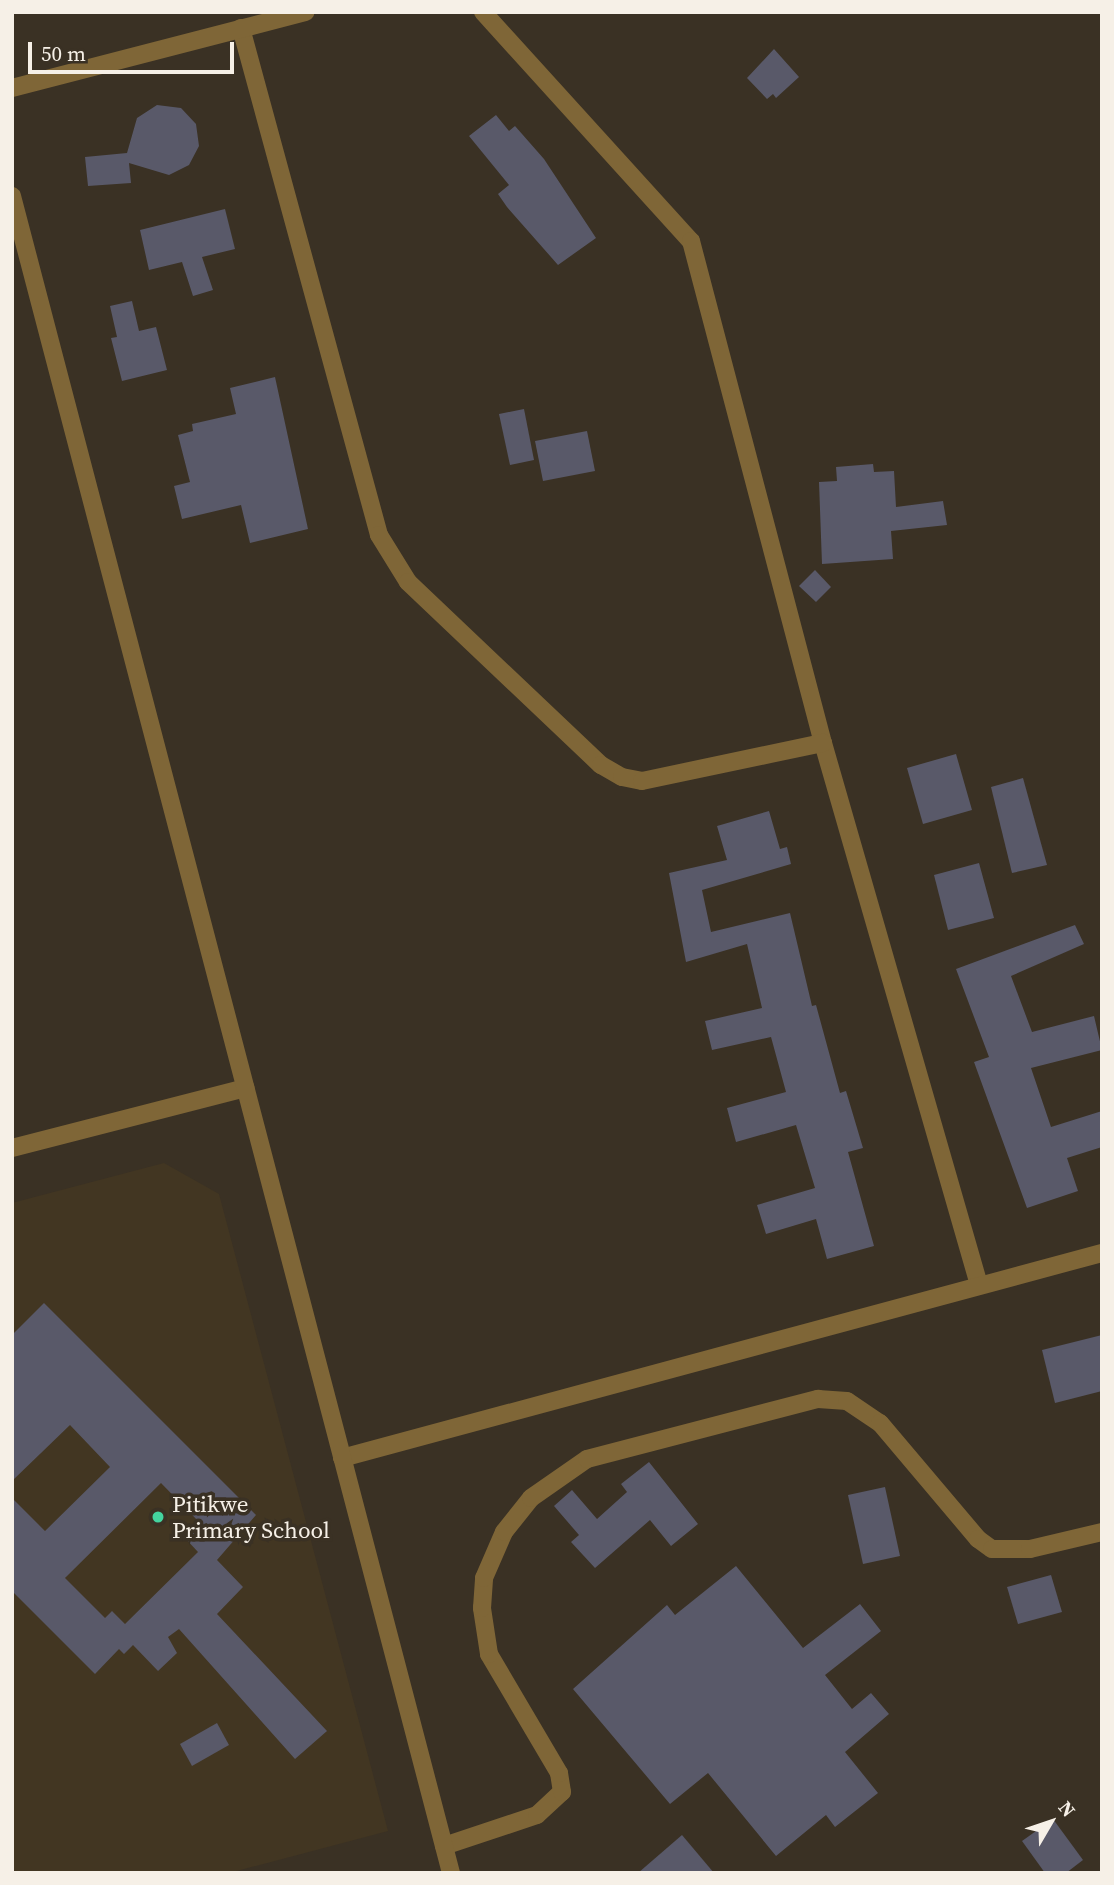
<!DOCTYPE html>
<style>
body{margin:0}
#map{position:relative;width:1114px;height:1885px;overflow:hidden;background:#3a3124;font-family:"Source Serif 4",serif}
div>[style]{position:absolute}
[style*='--x']{left:calc(var(--x)*1px);top:calc(var(--y)*1px);width:calc(var(--w)*1px);rotate:calc(var(--a)*1deg)}
.built>*{inset:0;background:#423622}
.building>*{inset:0;background:#595969}
.minor>*{height:18px;margin:-9px;padding:0 9px;transform-origin:9px;border-radius:9px;background:#7f6637}
.tertiary>*{height:18px;margin:-9px;padding:0 9px;transform-origin:9px;border-radius:9px;background:#7f6637}
.dots>*{width:19px;height:19px;translate:-50% -50%;box-sizing:border-box;border:4px solid #3a3124;border-radius:50%}
span{translate:-50% -50%;white-space:nowrap;text-align:center;line-height:1.15;-webkit-text-stroke:7px #3a3124;paint-order:stroke}
.poi-label{font-size:23px;color:#f6f0e7}
.left{translate:0 -50%;text-align:left}
.frame{position:absolute;inset:0;border:14px solid #f6f0e7;pointer-events:none}
.north{position:absolute;left:1016px;top:1787px;width:70px;height:70px;-webkit-text-stroke:5px #3a3124;paint-order:stroke;rotate:51deg;font-size:19px;font-weight:700;line-height:28px;text-align:center;color:#f6f0e7}
.north::after{content:'';display:block;margin:auto;width:24px;height:32px;background:#f6f0e7;clip-path:polygon(50% 0,100% 100%,50% 72%,0 100%)}
.scale{position:absolute;left:28px;top:42px;width:206px;height:32px;box-sizing:border-box;border:4px solid #f6f0e7;border-top:0;padding-left:9px;font-size:21px;line-height:24px;white-space:nowrap;color:#f6f0e7;-webkit-text-stroke:5px #3a3124;paint-order:stroke}
</style>
<div id="map">
<div class="built">
<i style="clip-path:polygon(164px 1163px,219px 1194px,388px 1831px,229px 1873px,12px 1873px,12px 1203px)"></i>
</div>
<div class="building">
<i style="clip-path:polygon(774px 49px,799px 77px,776px 98px,773px 94px,767px 99px,747px 78px)"></i>
<i style="clip-path:polygon(157px 105px,181px 108px,196px 124px,199px 146px,189px 165px,169px 175px,129px 163px,131px 183px,88px 186px,85px 157px,127px 153px,137px 118px)"></i>
<i style="clip-path:polygon(496px 115px,509px 131px,515px 126px,544px 159px,596px 238px,558px 265px,507px 207px,498px 194px,509px 185px,469px 136px)"></i>
<i style="clip-path:polygon(225px 209px,235px 249px,202px 257px,213px 290px,193px 296px,182px 262px,149px 270px,140px 230px)"></i>
<i style="clip-path:polygon(132px 301px,139px 331px,156px 327px,167px 370px,122px 381px,111px 338px,117px 337px,110px 306px)"></i>
<i style="clip-path:polygon(275px 377px,308px 529px,250px 543px,241px 505px,182px 519px,174px 486px,190px 482px,178px 435px,193px 431px,192px 424px,236px 414px,230px 388px)"></i>
<i style="clip-path:polygon(524px 409px,534px 460px,510px 465px,499px 414px)"></i>
<i style="clip-path:polygon(587px 431px,595px 471px,543px 481px,535px 441px)"></i>
<i style="clip-path:polygon(873px 464px,874px 472px,894px 471px,896px 507px,943px 501px,947px 525px,891px 531px,893px 559px,822px 564px,819px 482px,837px 481px,836px 467px)"></i>
<i style="clip-path:polygon(815px 570px,831px 587px,816px 602px,799px 586px)"></i>
<i style="clip-path:polygon(956px 754px,972px 810px,923px 824px,907px 768px)"></i>
<i style="clip-path:polygon(1023px 778px,1047px 865px,1012px 873px,991px 787px)"></i>
<i style="clip-path:polygon(769px 811px,780px 849px,787px 847px,791px 864px,702px 890px,711px 932px,790px 913px,812px 1006px,816px 1005px,840px 1093px,846px 1091px,863px 1148px,848px 1152px,874px 1246px,827px 1259px,816px 1219px,766px 1234px,757px 1205px,815px 1188px,796px 1125px,736px 1142px,727px 1108px,786px 1092px,771px 1037px,712px 1050px,705px 1021px,762px 1008px,747px 944px,686px 962px,669px 873px,727px 860px,717px 826px)"></i>
<i style="clip-path:polygon(979px 863px,994px 918px,948px 930px,934px 875px)"></i>
<i style="clip-path:polygon(1075px 925px,1084px 944px,1011px 976px,1032px 1032px,1094px 1016px,1102px 1050px,1031px 1068px,1051px 1127px,1102px 1111px,1102px 1147px,1067px 1158px,1078px 1191px,1027px 1208px,974px 1062px,989px 1057px,956px 969px)"></i>
<i style="clip-path:polygon(evenodd,44px 1303px,256px 1515px,217px 1560px,243px 1587px,217px 1614px,327px 1731px,295px 1759px,179px 1629px,168px 1637px,177px 1653px,158px 1671px,133px 1645px,124px 1654px,119px 1649px,95px 1674px,12px 1591px,12px 1498px,45px 1531px,110px 1467px,70px 1425px,12px 1481px,12px 1335px,44px 1303px,161px 1483px,200px 1523px,185px 1538px,198px 1552px,125px 1624px,112px 1611px,105px 1618px,65px 1578px,161px 1483px)"></i>
<i style="clip-path:polygon(1102px 1335px,1102px 1391px,1055px 1403px,1042px 1350px)"></i>
<i style="clip-path:polygon(649px 1462px,698px 1524px,671px 1546px,650px 1520px,595px 1568px,571px 1542px,579px 1535px,554px 1506px,572px 1490px,597px 1519px,627px 1492px,621px 1484px)"></i>
<i style="clip-path:polygon(885px 1487px,900px 1556px,863px 1564px,848px 1495px)"></i>
<i style="clip-path:polygon(736px 1566px,803px 1648px,860px 1604px,881px 1631px,825px 1675px,852px 1709px,871px 1693px,889px 1714px,845px 1752px,878px 1793px,835px 1827px,826px 1815px,776px 1856px,708px 1773px,670px 1804px,573px 1689px,667px 1605px,675px 1615px)"></i>
<i style="clip-path:polygon(1051px 1575px,1062px 1612px,1018px 1624px,1007px 1587px)"></i>
<i style="clip-path:polygon(217px 1723px,229px 1745px,192px 1766px,180px 1744px)"></i>
<i style="clip-path:polygon(1053px 1819px,1083px 1860px,1066px 1873px,1045px 1873px,1022px 1841px)"></i>
<i style="clip-path:polygon(682px 1835px,714px 1873px,638px 1873px)"></i>
</div>
<div class="minor">
<i style="--x:483;--y:12;--w:309;--a:47.8"></i>
<i style="--x:691;--y:241;--w:519;--a:75.27"></i>
<i style="--x:823;--y:743;--w:564;--a:73.94"></i>
<i style="--x:241;--y:28;--w:525;--a:74.77"></i>
<i style="--x:379;--y:535;--w:55;--a:58.3"></i>
<i style="--x:408;--y:582;--w:266;--a:43.5"></i>
<i style="--x:601;--y:765;--w:24;--a:30"></i>
<i style="--x:622;--y:777;--w:20;--a:11"></i>
<i style="--x:642;--y:781;--w:185;--a:-11.9"></i>
<i style="--x:12;--y:88;--w:303;--a:-14.5"></i>
<i style="--x:12;--y:1148;--w:241;--a:-14.4"></i>
<i style="--x:342;--y:1458;--w:787;--a:-15.1"></i>
<i style="--x:444;--y:1846;--w:98;--a:-18.4"></i>
<i style="--x:537;--y:1815;--w:34;--a:-43"></i>
<i style="--x:562;--y:1792;--w:19;--a:-99"></i>
<i style="--x:559;--y:1773;--w:138;--a:-120.5"></i>
<i style="--x:489;--y:1654;--w:47;--a:-98.7"></i>
<i style="--x:482;--y:1608;--w:30;--a:-86"></i>
<i style="--x:484;--y:1578;--w:50;--a:-66.5"></i>
<i style="--x:504;--y:1532;--w:43;--a:-51.5"></i>
<i style="--x:531;--y:1498;--w:68;--a:-34.9"></i>
<i style="--x:587;--y:1459;--w:239;--a:-14.6"></i>
<i style="--x:818;--y:1399;--w:29;--a:4"></i>
<i style="--x:847;--y:1401;--w:40;--a:34"></i>
<i style="--x:880;--y:1423;--w:152;--a:49.8"></i>
<i style="--x:978;--y:1539;--w:17;--a:36"></i>
<i style="--x:992;--y:1549;--w:38;--a:0"></i>
<i style="--x:1030;--y:1549;--w:74;--a:-13.3"></i>
</div>
<div class="tertiary">
<i style="--x:12;--y:196;--w:1734;--a:75.33"></i>
</div>
<div class="dots">
<i style="left:158px;top:1517px;background:#44d49f"></i>
</div>
<div class="poi-label">
<span class="left" style="left:172px;top:1517px">Pitikwe<br>Primary School</span>
</div>
<div class="frame"></div>
<div class="north">N</div>
<div class="scale">50 m</div>
</div>
